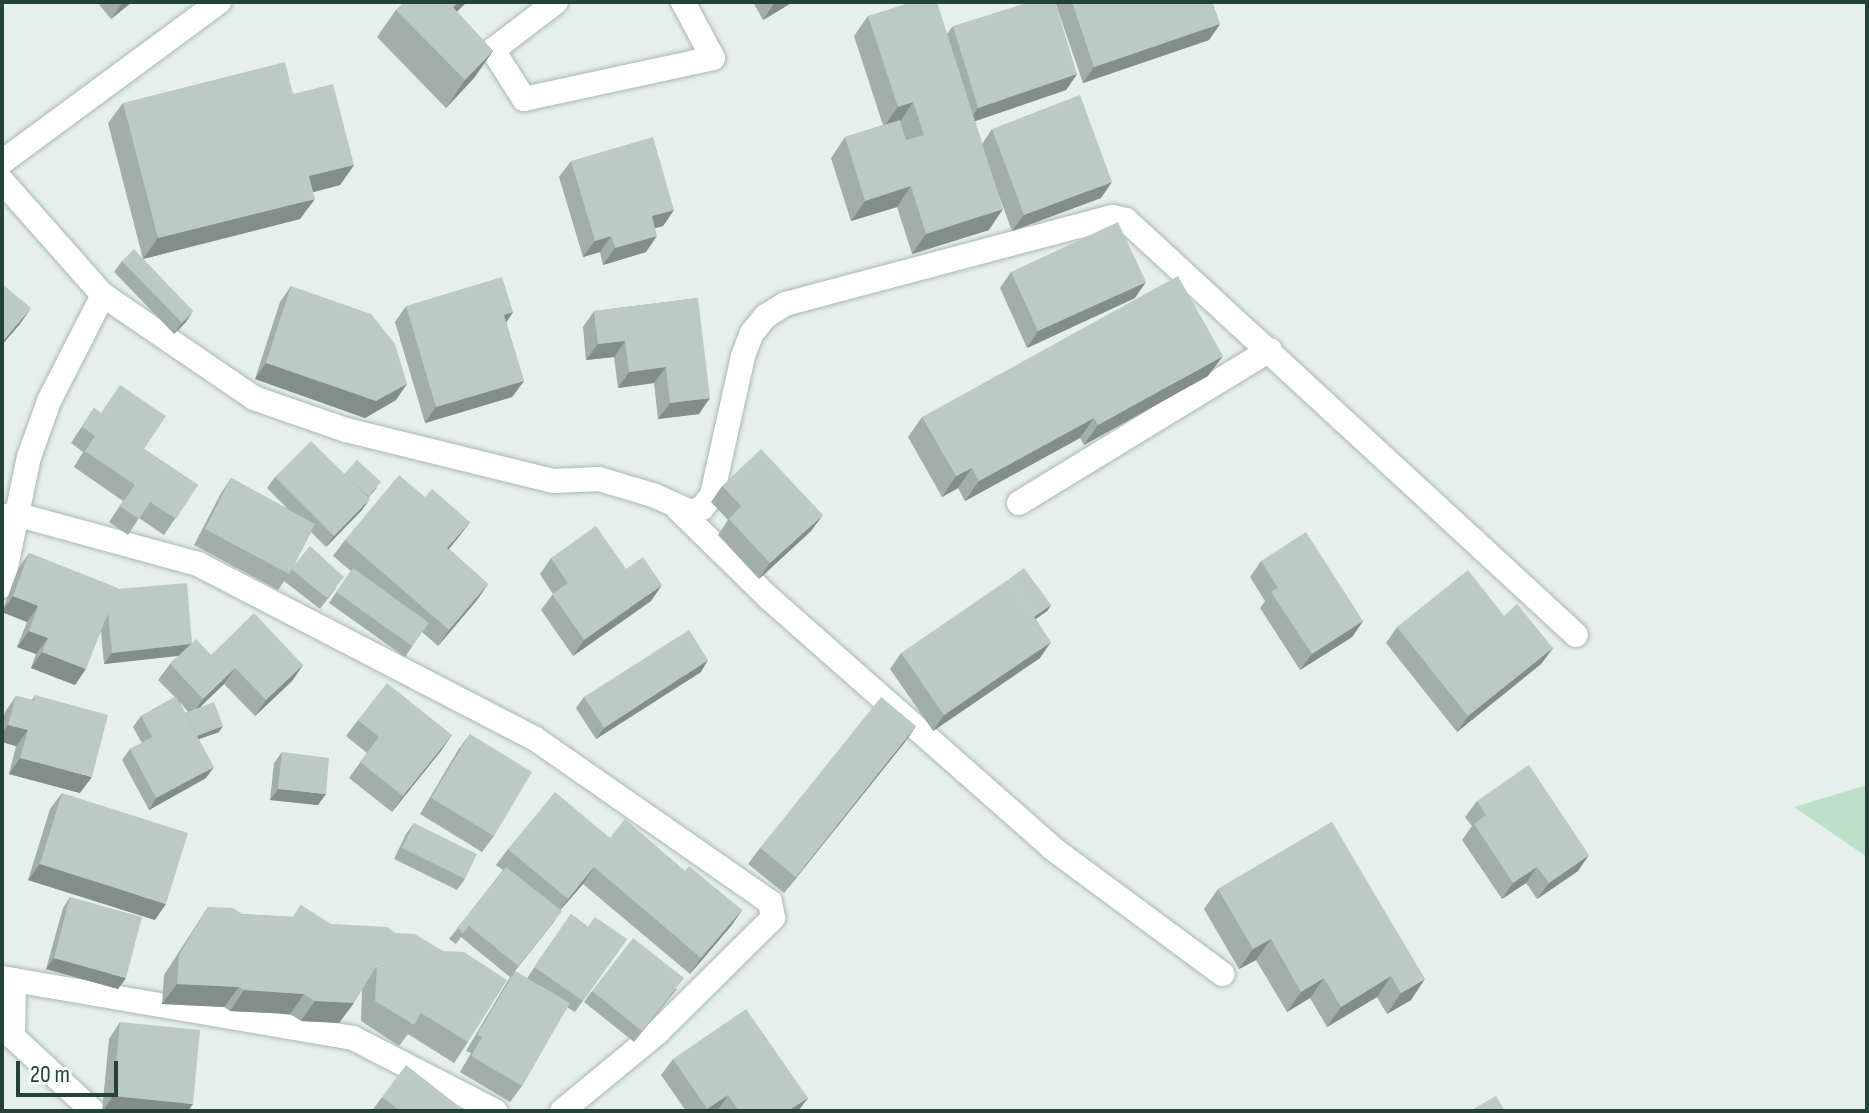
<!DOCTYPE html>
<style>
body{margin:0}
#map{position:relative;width:1869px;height:1113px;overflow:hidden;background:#e6efeb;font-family:"Sofia Sans Condensed",sans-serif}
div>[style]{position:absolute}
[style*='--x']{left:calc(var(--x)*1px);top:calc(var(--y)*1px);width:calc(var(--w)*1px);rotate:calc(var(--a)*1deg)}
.green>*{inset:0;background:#bfe0c8}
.roads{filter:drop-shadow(0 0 2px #a8b8b2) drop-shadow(0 0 2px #a8b8b2)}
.minor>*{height:24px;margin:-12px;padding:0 12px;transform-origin:12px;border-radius:12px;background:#fff}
.wall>*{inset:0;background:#a1aea9}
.shaded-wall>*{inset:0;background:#838d89}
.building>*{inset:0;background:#bbcac4}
span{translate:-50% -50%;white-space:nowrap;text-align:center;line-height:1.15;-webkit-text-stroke:6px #f7fbf9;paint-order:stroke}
.frame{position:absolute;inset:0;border:4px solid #24423a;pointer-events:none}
.scale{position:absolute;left:16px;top:1061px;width:102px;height:36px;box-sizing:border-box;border:4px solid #24423a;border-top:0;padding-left:10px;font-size:24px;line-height:28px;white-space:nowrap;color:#24423a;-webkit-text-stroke:6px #f7fbf9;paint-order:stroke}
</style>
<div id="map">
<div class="green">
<i style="clip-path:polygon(1867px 785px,1867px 857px,1794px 807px)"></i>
</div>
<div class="roads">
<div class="minor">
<i style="--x:556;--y:2;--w:79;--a:142.7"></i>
<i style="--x:493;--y:50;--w:58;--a:57.7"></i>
<i style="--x:524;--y:99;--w:193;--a:-12.2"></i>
<i style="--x:713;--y:58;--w:64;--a:-118.2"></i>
<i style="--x:2;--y:162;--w:270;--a:-36.4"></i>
<i style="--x:2;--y:181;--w:152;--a:48.5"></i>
<i style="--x:103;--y:295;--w:183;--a:34.3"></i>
<i style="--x:254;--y:398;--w:97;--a:19.2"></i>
<i style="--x:346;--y:430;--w:214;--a:13.8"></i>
<i style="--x:554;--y:481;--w:45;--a:-2.5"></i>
<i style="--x:599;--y:479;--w:56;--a:16.5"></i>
<i style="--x:653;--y:495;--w:42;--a:24.1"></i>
<i style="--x:691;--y:512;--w:12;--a:-20"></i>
<i style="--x:702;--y:508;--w:16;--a:-52"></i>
<i style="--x:712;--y:495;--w:142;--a:-77.4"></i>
<i style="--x:743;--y:356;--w:25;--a:-69"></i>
<i style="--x:752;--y:333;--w:22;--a:-51"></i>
<i style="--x:766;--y:316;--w:22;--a:-32"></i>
<i style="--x:785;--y:304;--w:339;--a:-14.9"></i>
<i style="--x:1113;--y:217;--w:13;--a:13"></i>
<i style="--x:1126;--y:220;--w:612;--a:42.68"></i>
<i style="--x:1019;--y:503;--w:294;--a:-31.4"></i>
<i style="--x:678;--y:509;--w:129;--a:44.4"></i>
<i style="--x:770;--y:599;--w:376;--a:41.4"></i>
<i style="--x:1052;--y:848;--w:212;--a:36.5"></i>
<i style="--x:2;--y:517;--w:13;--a:-13"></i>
<i style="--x:15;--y:514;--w:190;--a:15.3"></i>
<i style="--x:198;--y:564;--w:378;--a:27.4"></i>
<i style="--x:534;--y:738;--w:287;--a:34.8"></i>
<i style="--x:770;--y:902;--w:16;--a:79"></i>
<i style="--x:773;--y:918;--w:162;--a:135.3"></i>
<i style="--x:658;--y:1032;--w:124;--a:140.5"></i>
<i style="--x:2;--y:586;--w:132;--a:-78.2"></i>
<i style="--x:29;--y:457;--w:59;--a:-70.3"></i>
<i style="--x:49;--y:401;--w:119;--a:-63"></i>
<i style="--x:2;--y:978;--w:356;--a:9.7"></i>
<i style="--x:353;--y:1038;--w:160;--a:27.2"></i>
<i style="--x:14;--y:980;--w:57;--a:91"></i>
<i style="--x:13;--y:1037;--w:109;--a:42.8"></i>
</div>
</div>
<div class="wall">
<i style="clip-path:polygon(97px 2px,132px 2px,111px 19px)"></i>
<i style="clip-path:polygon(753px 2px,793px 2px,763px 20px)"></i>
<i style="clip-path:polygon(1055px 2px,1212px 2px,1220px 24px,1209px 40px,1083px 83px)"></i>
<i style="clip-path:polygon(396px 10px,457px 12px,493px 51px,474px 78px,446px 108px,377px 37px)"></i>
<i style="clip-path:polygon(868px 16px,947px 34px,953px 26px,1077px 74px,1066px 90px,975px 121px,982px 144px,992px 129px,1101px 198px,1012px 231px,995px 185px,989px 230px,912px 254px,897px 207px,851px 221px,831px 158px,845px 137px,883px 125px,854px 36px)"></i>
<i style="clip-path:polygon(293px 94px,354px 165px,340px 185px,313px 192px,300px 219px,143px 259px,108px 123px,123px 103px)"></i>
<i style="clip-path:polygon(571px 161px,674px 210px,663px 226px,655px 228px,646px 252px,603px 265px,600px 252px,583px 257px,559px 177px)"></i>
<i style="clip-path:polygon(122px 261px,186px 322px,174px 334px,114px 272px)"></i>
<i style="clip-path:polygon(1011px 272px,1135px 298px,1027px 348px,1000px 288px)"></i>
<i style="clip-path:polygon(291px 286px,396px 400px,365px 418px,255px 379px,280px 302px)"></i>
<i style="clip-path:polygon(698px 298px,699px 414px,658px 419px,654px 383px,618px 388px,614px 357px,586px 360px,583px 327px,594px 311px)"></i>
<i style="clip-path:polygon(406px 306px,513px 312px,506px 322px,524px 381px,512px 397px,425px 423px,395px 322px)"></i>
<i style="clip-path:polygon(1208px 376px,1084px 445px,1080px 438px,965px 501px,958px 488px,942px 497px,908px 437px,922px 417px)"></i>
<i style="clip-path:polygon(94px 408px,144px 449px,198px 485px,164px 535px,139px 518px,128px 535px,109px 522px,123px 501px,74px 467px,83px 452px,71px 443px)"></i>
<i style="clip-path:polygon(344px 474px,377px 488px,368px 498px,362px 510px,326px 547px,311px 532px,292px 569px,336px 588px,320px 609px,284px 581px,278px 590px,194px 545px,220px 495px,231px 478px,288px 509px,267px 488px,275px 477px)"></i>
<i style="clip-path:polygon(722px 486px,811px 531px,759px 579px,718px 535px,728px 520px,711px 502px)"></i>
<i style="clip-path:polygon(425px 497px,470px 522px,449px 549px,488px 584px,477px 600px,438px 646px,422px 632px,405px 657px,329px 603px,351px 571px,333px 556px,345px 540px)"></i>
<i style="clip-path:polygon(evenodd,29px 553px,117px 589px,192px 643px,211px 655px,303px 665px,292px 681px,255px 716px,224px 684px,200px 707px,219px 732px,199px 739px,206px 778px,149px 810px,122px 760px,130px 749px,142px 743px,133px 727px,141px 716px,175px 697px,158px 680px,170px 664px,178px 656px,104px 664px,101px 631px,75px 685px,31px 668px,36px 654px,17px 647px,27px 622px,2px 612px,18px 569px,29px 553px,179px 701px,188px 712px,185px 713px,179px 701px)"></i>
<i style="clip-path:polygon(551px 558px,626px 569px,651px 601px,573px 656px,541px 610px,553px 594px,540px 574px)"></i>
<i style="clip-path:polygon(1261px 561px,1363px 621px,1352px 637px,1300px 670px,1260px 608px,1265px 601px,1250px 577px)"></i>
<i style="clip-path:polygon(1051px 605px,1047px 611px,1036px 619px,1040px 658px,933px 731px,890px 669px,901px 653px)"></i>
<i style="clip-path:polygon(1504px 616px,1553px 648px,1541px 664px,1457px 732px,1386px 643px,1397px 627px)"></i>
<i style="clip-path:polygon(701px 672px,596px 739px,576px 708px,584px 697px)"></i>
<i style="clip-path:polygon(35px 695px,80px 793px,9px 774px,16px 746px,2px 742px,2px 722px,5px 712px,16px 696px,32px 700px)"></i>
<i style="clip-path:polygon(358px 720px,452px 735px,392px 812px,349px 778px,367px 753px,346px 736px)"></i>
<i style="clip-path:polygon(916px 726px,905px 742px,784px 893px,748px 864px,760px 848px)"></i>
<i style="clip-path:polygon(470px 734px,494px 836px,482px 852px,420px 814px,458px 750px)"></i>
<i style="clip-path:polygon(282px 752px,318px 805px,270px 800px,274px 763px)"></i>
<i style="clip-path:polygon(62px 793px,155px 920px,28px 880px,50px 809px)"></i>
<i style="clip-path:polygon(1477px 801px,1578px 871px,1537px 899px,1526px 883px,1502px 899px,1462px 840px,1472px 826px,1465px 817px)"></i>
<i style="clip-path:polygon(1332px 822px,1411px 1000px,1387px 1014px,1377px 997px,1327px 1027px,1310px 998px,1287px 1012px,1256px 960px,1239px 969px,1204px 909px,1218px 889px)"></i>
<i style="clip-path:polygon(414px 823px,465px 879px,457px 890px,394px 859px,406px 834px)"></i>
<i style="clip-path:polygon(610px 838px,685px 871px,742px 910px,731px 926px,690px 974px,583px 884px,560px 910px,554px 922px,515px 971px,527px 978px,571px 914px,588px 927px,627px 939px,575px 1012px,567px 1007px,522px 1086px,510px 1102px,460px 1072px,471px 1053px,466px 1051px,510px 977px,461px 937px,456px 944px,449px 939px,503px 870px,496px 865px,508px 849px)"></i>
<i style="clip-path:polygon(70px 897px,118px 989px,46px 969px,63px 908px)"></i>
<i style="clip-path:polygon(301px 905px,468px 1042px,454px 1063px,408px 1034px,399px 1046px,361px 1021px,362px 989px,339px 1023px,301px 1021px,290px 1014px,230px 1011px,224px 1007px,162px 1004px,164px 975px,208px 907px,242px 914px,293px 917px)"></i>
<i style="clip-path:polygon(677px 989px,634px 1042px,584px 1002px,592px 991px)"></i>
<i style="clip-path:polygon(120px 1022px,188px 1111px,102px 1111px,109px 1039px)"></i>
<i style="clip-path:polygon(673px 1059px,808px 1098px,798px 1111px,686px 1111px,661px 1075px)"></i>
<i style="clip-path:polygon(382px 1097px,465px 1111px,372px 1111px)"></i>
</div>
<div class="shaded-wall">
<i style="clip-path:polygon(123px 2px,132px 2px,111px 19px)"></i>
<i style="clip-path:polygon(458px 2px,467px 2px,433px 35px,453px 7px)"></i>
<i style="clip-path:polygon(775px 2px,793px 2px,763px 20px)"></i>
<i style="clip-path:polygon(1220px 24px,1209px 40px,1083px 83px,1094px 67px)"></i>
<i style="clip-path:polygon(493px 51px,474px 78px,446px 108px,465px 80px)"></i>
<i style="clip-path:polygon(1077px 74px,1066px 90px,967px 124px,978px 108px)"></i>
<i style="clip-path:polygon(913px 102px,899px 123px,883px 128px,898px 107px)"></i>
<i style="clip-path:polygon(354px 165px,340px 185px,295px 197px,309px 176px)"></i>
<i style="clip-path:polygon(1112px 182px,1101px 198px,1012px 231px,1024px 215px)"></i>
<i style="clip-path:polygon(911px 186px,897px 207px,851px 221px,865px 201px)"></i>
<i style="clip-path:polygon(315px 199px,300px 219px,143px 259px,158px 238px)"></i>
<i style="clip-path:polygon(1003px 209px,989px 230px,912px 254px,926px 234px)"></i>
<i style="clip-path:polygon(674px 210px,663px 226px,640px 232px,652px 216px)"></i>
<i style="clip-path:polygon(611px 236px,600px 252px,583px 257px,595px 241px)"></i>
<i style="clip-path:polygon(657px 236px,646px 252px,603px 265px,615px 248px)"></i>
<i style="clip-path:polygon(1146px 282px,1135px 298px,1027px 348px,1038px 331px)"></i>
<i style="clip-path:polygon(31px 308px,20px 324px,2px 345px,2px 342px)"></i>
<i style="clip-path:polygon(193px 311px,186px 322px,174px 334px,182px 323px)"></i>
<i style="clip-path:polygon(513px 312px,502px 329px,504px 315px)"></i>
<i style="clip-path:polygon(625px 341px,614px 357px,586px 360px,598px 344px)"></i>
<i style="clip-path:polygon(1223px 356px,1208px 376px,1084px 445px,1098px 425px)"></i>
<i style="clip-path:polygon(266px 363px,407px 384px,396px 400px,365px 418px,255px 379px)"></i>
<i style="clip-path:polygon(666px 367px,654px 383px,618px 388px,629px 372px)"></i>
<i style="clip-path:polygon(524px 381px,512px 397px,425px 423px,436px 407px)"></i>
<i style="clip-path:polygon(710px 398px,699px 414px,658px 419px,670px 403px)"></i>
<i style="clip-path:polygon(1094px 418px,1080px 438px,965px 501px,979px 481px)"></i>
<i style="clip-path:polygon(972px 468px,958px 488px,942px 497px,956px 476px)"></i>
<i style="clip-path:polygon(370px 499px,362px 510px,326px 547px,334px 536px)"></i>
<i style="clip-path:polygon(823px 515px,811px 531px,759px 579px,770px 563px)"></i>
<i style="clip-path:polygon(470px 522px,458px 538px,436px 564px,447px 548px)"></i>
<i style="clip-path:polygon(488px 584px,477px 600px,438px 646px,449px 630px)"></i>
<i style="clip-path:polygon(662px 585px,651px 601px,573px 656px,584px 640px)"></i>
<i style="clip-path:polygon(13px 596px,38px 606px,27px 622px,2px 612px)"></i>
<i style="clip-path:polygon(1051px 605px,1047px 611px,1027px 625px,1030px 619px)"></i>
<i style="clip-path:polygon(1363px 621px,1352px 637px,1300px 670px,1312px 654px)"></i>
<i style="clip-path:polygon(29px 631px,48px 638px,36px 654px,17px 647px)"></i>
<i style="clip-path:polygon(1051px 642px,1040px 658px,933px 731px,944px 715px)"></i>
<i style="clip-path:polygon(192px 644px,184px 655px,104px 664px,112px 653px)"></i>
<i style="clip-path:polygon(1553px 648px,1541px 664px,1457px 732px,1468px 716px)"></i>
<i style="clip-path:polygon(42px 652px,86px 669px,75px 685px,31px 668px)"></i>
<i style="clip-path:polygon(708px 660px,701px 672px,596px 739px,604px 728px)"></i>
<i style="clip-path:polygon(303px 665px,292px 681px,255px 716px,266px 700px)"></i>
<i style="clip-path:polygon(235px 668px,224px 684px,192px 715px,203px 699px)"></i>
<i style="clip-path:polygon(8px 725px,28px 730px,16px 746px,2px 742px,2px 734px)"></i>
<i style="clip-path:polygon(223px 726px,219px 732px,188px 743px,192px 738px)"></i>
<i style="clip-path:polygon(916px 726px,905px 742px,784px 893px,796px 877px)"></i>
<i style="clip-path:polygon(452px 735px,441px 751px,392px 812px,403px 796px)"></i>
<i style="clip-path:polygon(20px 758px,92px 777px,80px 793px,9px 774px)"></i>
<i style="clip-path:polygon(214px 767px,206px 778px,149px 810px,156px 798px)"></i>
<i style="clip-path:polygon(278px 789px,326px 794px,318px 805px,270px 800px)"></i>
<i style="clip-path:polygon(1589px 855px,1578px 871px,1537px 899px,1549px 883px)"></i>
<i style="clip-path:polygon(40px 864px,166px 904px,155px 920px,28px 880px)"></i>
<i style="clip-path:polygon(594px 867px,583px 884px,556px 915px,568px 899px)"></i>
<i style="clip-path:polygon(1537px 867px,1526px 883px,1502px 899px,1513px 883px)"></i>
<i style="clip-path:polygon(742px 910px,731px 926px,690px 974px,701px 958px)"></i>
<i style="clip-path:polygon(1271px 939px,1256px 960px,1239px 969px,1253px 949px)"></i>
<i style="clip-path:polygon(54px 958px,126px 978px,118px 989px,46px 969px)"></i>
<i style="clip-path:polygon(1391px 976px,1377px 997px,1327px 1027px,1341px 1007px)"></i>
<i style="clip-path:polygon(1324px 978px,1310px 998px,1287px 1012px,1301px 992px)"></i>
<i style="clip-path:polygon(1425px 979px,1411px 1000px,1387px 1014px,1401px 993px)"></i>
<i style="clip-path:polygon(177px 984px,239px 987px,224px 1007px,162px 1004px)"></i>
<i style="clip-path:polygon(244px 990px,304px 994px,290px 1014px,230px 1011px)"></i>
<i style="clip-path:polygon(315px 1001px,354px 1003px,339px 1023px,301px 1021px)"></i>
<i style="clip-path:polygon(728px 1095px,717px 1111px,705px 1111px,707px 1109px)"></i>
<i style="clip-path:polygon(113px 1096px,193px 1104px,188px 1111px,103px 1111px)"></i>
<i style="clip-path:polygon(808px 1098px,798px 1111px,788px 1111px)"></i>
</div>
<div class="building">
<i style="clip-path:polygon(404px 2px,458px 2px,453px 7px,493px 51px,465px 80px,396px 10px)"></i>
<i style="clip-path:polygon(912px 2px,937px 2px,1003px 209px,926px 234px,911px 186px,865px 201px,845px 137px,900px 120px,906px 140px,924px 135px,913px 102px,898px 107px,868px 16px)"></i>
<i style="clip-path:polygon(1030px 2px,1055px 2px,1077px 74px,978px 108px,953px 26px)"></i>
<i style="clip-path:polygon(1072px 2px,1212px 2px,1220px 24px,1094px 67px)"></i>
<i style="clip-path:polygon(285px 62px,293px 94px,333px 84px,354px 165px,309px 176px,315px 199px,158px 238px,123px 103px)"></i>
<i style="clip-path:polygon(1080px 95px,1112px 182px,1024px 215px,992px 129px)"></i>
<i style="clip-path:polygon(653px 137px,674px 210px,652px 216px,657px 236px,615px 248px,611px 236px,595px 241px,571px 161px)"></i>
<i style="clip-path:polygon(1118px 222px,1146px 282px,1038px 331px,1011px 272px)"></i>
<i style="clip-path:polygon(134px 249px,193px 311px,182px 323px,122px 261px)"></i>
<i style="clip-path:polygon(1178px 276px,1223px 356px,1098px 425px,1094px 418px,979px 481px,972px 468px,956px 476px,922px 417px)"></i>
<i style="clip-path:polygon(502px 277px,513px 312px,504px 315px,524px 381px,436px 407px,406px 306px)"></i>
<i style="clip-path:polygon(2px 284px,31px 308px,2px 342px)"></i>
<i style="clip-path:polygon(291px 286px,371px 314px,395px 344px,407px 384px,376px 401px,266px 363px)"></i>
<i style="clip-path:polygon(698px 298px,710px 398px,670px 403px,666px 367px,629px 372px,625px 341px,598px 344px,594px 311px)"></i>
<i style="clip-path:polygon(120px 385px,166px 416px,144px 449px,198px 485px,176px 519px,150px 502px,139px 519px,120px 506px,135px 485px,85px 451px,95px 436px,82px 427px,94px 408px,101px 413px)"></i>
<i style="clip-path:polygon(311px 441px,370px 499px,334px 536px,275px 477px)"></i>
<i style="clip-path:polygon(761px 449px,823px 515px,770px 563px,729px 519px,741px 506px,722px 486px)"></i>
<i style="clip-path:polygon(357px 460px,381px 482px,368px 496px,344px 474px)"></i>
<i style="clip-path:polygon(399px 475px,425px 497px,432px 489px,470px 522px,447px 548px,488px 584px,449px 630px,345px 540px)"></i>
<i style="clip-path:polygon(231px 478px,315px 524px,289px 574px,205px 529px)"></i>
<i style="clip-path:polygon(596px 526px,626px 569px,643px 557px,662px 585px,584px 640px,552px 594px,568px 583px,551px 558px)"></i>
<i style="clip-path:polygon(1306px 532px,1363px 621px,1312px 654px,1271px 592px,1278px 588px,1261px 561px)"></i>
<i style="clip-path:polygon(310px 546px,344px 577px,327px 598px,291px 569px)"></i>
<i style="clip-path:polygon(29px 553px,118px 588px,86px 669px,42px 652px,48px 638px,29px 631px,38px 606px,13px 596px)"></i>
<i style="clip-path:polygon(353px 568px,429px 623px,412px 646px,336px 592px)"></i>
<i style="clip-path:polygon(1024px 568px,1051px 605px,1034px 617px,1009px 579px,1005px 582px)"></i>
<i style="clip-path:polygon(1468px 570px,1504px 616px,1517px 604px,1553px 648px,1468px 716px,1397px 627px)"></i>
<i style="clip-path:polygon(1009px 579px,1051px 642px,944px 715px,901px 653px)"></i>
<i style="clip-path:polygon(187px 583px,192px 643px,190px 644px,112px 653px,108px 613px,117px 589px)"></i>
<i style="clip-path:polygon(254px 613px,303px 665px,266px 700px,235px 668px,203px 699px,170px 664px,196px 639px,211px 655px)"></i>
<i style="clip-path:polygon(689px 630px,708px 660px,604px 728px,584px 697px)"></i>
<i style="clip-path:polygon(387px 683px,452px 735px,403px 796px,360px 762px,379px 737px,358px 720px)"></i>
<i style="clip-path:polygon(35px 695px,108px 715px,92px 777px,20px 758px,28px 730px,8px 725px,16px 696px,34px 701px)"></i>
<i style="clip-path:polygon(176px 697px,214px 767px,156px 798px,130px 749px,152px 737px,141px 716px)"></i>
<i style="clip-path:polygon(881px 697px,916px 726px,796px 877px,760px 848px)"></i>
<i style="clip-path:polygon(214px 702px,223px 726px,197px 736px,185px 713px)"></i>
<i style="clip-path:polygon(470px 734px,532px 772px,494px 836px,431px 798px)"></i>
<i style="clip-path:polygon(282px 752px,329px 758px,326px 794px,278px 789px)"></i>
<i style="clip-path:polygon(1529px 765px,1589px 855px,1549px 883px,1537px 867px,1513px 883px,1474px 824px,1486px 815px,1477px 801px)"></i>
<i style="clip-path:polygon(555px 792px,610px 838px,625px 819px,685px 871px,689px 866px,742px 910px,701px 958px,594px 867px,568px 899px,508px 849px)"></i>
<i style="clip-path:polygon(62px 793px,188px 833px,166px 904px,40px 864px)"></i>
<i style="clip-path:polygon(1332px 822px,1425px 979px,1401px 993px,1391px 976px,1341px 1007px,1324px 978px,1301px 992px,1271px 939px,1253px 949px,1218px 889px)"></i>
<i style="clip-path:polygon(414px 823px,477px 854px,465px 879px,402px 848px)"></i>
<i style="clip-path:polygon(506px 867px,562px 911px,518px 966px,469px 926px,463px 933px,457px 928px)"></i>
<i style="clip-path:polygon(70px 897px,142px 917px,126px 978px,54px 958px)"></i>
<i style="clip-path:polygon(301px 905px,331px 924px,387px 927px,396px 933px,415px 934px,443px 951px,464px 952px,507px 980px,468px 1042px,421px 1013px,414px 1025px,375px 1001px,377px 965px,354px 1003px,315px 1001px,304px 994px,244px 990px,239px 987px,177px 984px,179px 955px,208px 907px,233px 908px,242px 914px,293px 917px)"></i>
<i style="clip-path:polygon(571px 914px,588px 927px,595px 917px,627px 939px,583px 1001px,534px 967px)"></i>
<i style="clip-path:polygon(633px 938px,684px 978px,642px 1031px,592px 991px)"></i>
<i style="clip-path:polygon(515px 971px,570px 1003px,522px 1086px,471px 1056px,482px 1037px,477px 1035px)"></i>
<i style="clip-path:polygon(746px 1009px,808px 1098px,788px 1111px,739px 1111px,728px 1095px,707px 1109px,673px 1059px)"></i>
<i style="clip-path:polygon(120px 1022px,200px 1030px,193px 1104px,113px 1096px)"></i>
<i style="clip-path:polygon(406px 1065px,465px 1111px,398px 1111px,399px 1110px,382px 1097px)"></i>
<i style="clip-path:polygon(1496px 1096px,1505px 1111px,1470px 1111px)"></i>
</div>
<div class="frame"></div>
<div class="scale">20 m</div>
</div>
